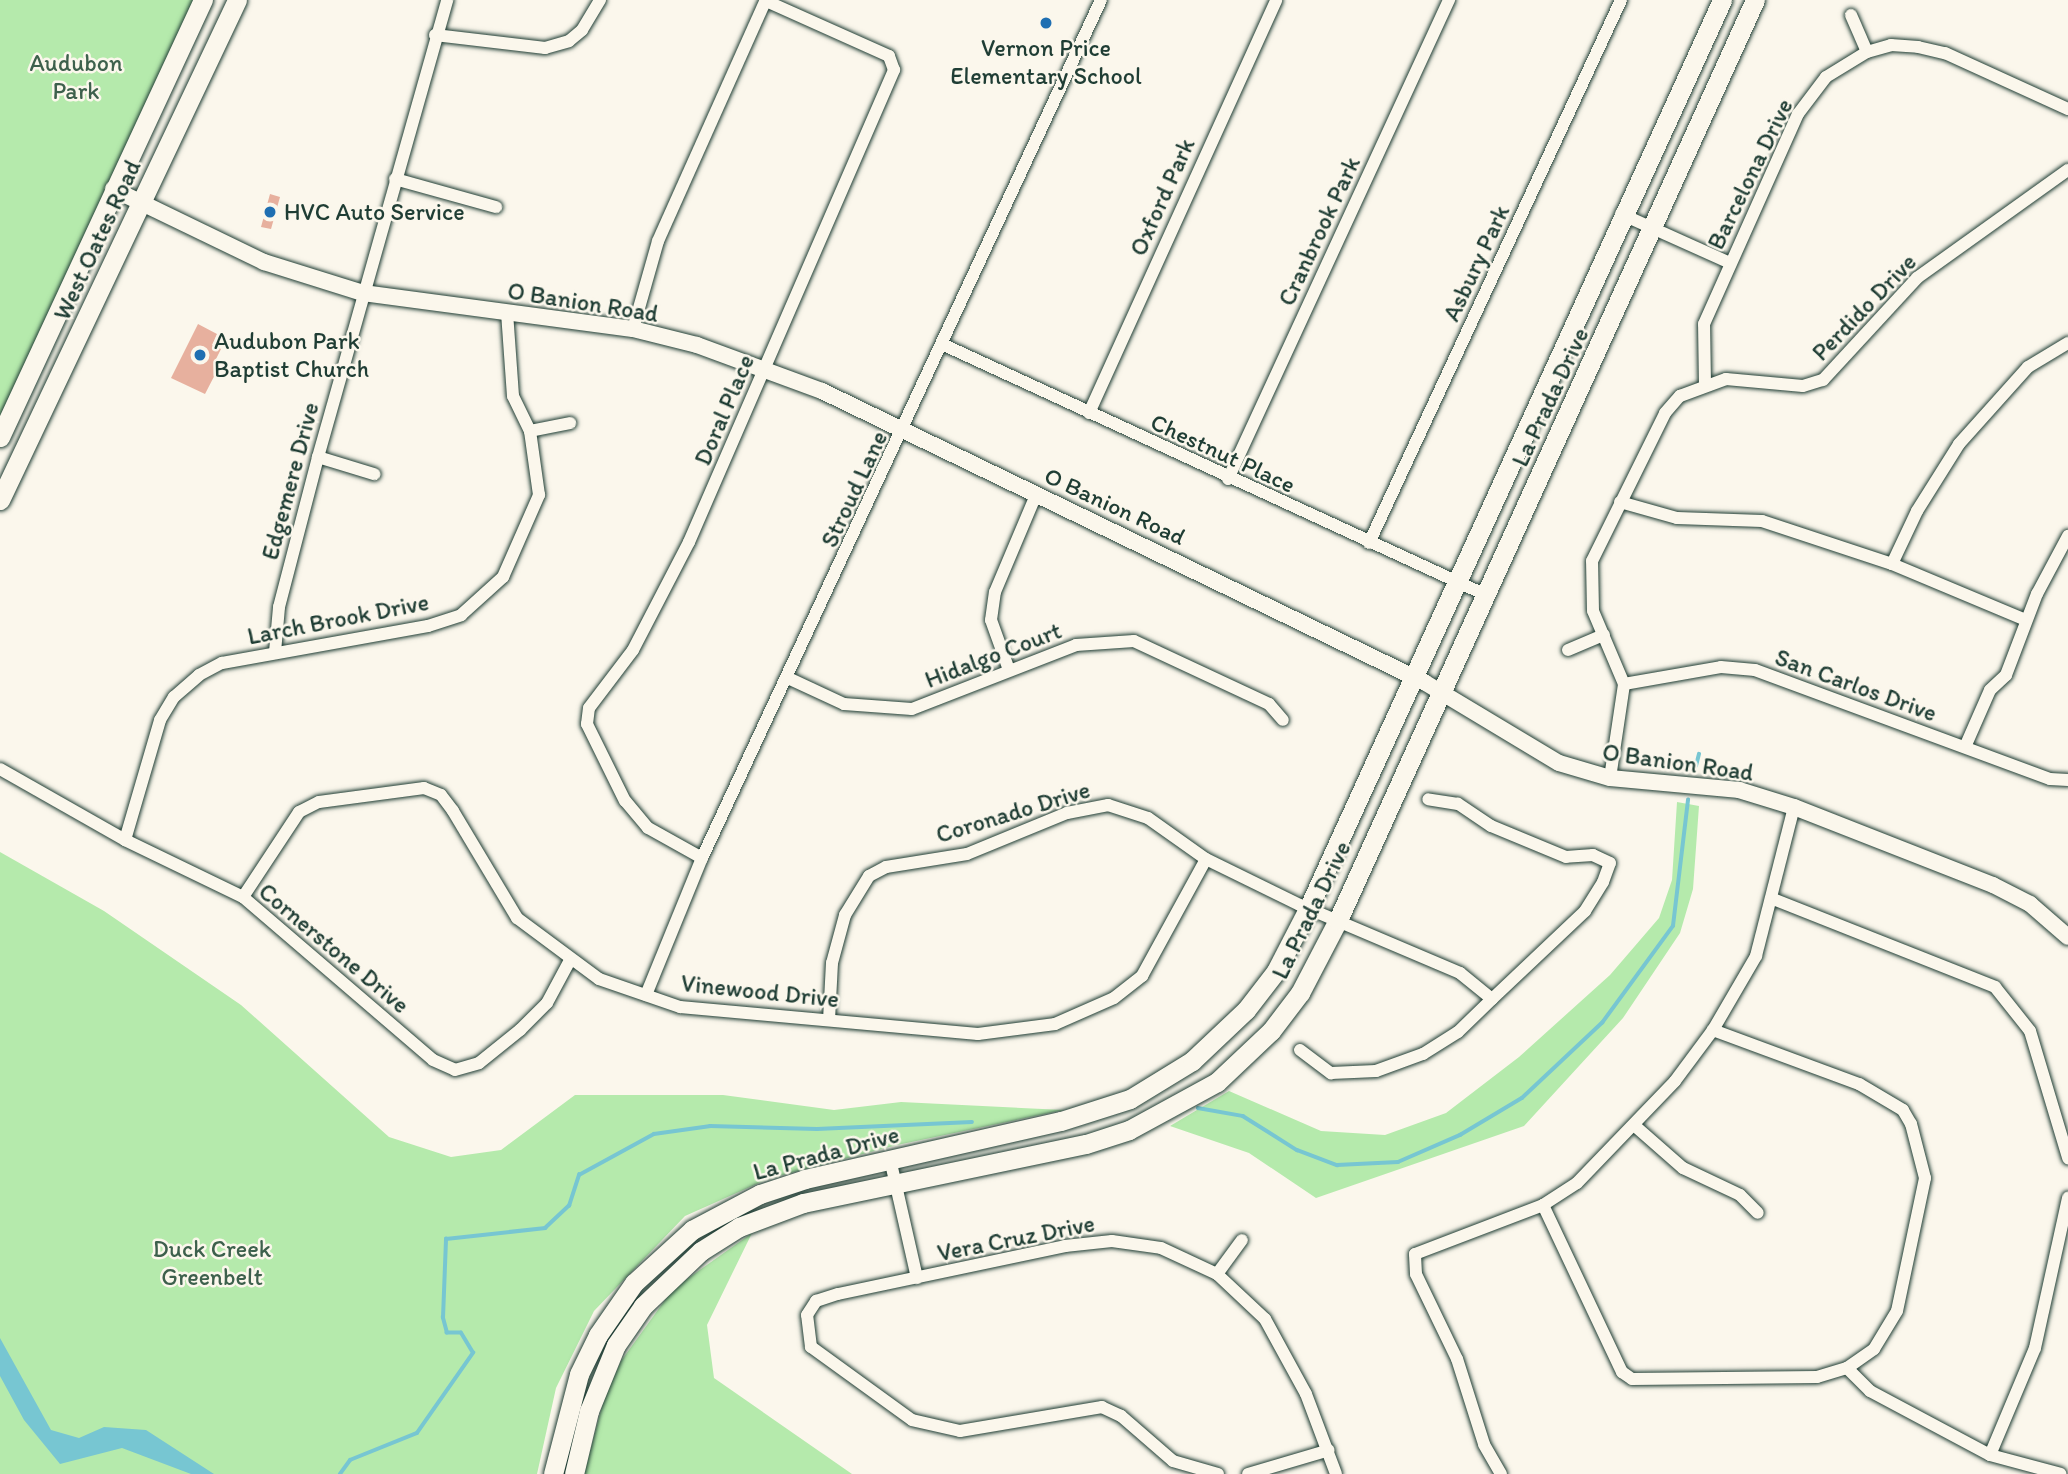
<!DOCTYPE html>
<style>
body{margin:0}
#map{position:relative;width:2068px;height:1474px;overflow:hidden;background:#fbf7ec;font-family:Itim,sans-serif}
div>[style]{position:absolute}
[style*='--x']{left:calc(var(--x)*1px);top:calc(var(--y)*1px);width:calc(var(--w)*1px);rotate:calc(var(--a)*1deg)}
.green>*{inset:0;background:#b5eaac}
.water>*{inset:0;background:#77c6d2}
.stream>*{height:3.5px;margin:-1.75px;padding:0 1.75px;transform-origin:1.75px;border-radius:1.75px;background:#77c6d2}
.building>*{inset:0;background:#e7b09e}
.roads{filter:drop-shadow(0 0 2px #1f3d34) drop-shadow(0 0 2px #1f3d34)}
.minor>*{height:12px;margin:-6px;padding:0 6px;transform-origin:6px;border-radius:6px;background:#fbf7ec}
.tertiary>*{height:16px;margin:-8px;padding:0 8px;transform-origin:8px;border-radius:8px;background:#fbf7ec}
.secondary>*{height:19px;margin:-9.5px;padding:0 9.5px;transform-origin:9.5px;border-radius:9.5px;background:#fbf7ec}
.dots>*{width:19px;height:19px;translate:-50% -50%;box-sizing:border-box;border:4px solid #fbf7ec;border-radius:50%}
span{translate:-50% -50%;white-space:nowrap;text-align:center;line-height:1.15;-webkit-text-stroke:5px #fbf7ec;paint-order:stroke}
.poi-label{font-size:24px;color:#1f3d34}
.left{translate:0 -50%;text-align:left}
.park-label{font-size:24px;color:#3d604c}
.street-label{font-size:24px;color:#1f3d34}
</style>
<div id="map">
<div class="green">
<i style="clip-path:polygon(0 0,196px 0,0 420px)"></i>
<i style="clip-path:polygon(1677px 802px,1699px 806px,1693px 889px,1680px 933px,1623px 1018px,1524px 1126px,1316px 1198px,1249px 1153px,1170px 1126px,1229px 1091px,1321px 1131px,1385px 1135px,1446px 1113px,1519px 1057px,1610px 975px,1659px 918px,1672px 880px)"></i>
<i style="clip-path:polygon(0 852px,104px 911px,241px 1005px,389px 1137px,451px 1157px,501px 1150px,575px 1095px,723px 1095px,834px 1110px,901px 1102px,1064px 1110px,897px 1145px,768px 1179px,685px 1216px,594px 1311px,556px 1388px,537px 1474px,0 1474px)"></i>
<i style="clip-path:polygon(752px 1233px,707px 1325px,714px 1378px,852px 1474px,584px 1474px,604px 1399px,621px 1361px,673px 1289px)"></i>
</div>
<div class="water">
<i style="clip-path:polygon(0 1338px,51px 1430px,79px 1438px,104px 1427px,146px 1430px,214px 1474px,191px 1474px,122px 1448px,60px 1464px,24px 1420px,0 1376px)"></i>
</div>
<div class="stream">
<i style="--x:1696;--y:766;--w:12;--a:-76"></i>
<i style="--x:1198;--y:1108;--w:46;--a:10.1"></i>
<i style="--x:1243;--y:1116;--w:64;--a:32.2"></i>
<i style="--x:1297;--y:1150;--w:43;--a:20.6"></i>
<i style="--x:1337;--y:1165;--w:61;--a:-2.8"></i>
<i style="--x:1398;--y:1162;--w:68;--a:-23.5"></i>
<i style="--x:1460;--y:1135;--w:72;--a:-30.8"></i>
<i style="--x:1522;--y:1098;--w:110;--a:-43.2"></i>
<i style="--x:1602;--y:1023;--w:120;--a:-53.8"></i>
<i style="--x:1673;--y:926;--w:127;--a:-83.2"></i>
<i style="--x:340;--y:1474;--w:17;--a:-54"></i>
<i style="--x:350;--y:1460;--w:72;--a:-21.9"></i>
<i style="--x:417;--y:1433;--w:98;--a:-55"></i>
<i style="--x:473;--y:1353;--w:23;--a:-121"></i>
<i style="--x:461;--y:1333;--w:14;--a:180"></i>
<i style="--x:447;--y:1333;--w:16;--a:-105"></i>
<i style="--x:443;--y:1318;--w:79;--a:-87.8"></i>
<i style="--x:446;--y:1239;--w:100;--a:-6.3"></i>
<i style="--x:545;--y:1228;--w:33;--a:-43"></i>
<i style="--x:569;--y:1206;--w:33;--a:-72"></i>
<i style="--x:579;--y:1175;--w:85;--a:-28.7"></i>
<i style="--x:654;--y:1134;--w:57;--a:-8.1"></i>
<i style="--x:710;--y:1126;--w:107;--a:1.6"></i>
<i style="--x:817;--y:1129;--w:155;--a:-2.6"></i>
</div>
<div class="building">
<i style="clip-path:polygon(270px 194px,280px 197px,271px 229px,261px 227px)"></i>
<i style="clip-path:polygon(198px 324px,217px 334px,212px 345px,221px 349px,215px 361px,221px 363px,205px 394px,171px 378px)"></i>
</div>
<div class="roads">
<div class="minor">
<i style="--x:1851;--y:15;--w:40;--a:66.6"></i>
<i style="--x:435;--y:35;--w:111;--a:6.7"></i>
<i style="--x:545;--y:48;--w:25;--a:-16"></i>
<i style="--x:569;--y:41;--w:17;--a:-40"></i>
<i style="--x:582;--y:30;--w:35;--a:-59"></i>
<i style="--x:395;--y:179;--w:105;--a:15.5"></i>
<i style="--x:1621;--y:214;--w:120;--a:24.2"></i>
<i style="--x:633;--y:329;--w:91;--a:-74.1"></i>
<i style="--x:658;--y:241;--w:264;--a:-65.9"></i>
<i style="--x:944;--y:345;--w:597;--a:24.76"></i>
<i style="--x:1705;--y:385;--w:61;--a:-90.9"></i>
<i style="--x:1704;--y:324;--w:230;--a:-65.9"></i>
<i style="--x:1798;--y:114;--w:46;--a:-52.9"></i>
<i style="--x:1826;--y:77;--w:48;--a:-31.4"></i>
<i style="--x:1867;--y:52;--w:25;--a:-16"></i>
<i style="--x:1891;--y:45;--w:27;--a:4"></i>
<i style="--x:1918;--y:47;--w:28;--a:13"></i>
<i style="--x:1945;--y:53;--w:135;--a:24.5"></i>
<i style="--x:1089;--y:413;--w:453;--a:-65.6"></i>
<i style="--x:530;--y:431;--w:41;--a:-11.3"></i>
<i style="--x:318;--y:457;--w:59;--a:16.9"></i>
<i style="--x:1228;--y:479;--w:528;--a:-65.23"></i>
<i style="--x:1620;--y:502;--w:59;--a:15.7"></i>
<i style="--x:1677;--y:518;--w:85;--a:2"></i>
<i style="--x:1762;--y:521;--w:137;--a:18.3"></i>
<i style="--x:1892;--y:564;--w:145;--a:22.7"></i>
<i style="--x:1369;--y:543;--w:599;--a:-65.1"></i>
<i style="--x:1892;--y:564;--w:59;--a:-64.7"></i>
<i style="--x:1917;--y:511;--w:79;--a:-57.9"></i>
<i style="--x:1959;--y:444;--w:103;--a:-48.1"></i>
<i style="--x:2028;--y:367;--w:47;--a:-31"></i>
<i style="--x:1568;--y:650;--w:39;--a:-23"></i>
<i style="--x:275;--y:652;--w:45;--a:-84.9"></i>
<i style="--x:279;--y:607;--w:155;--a:-75.4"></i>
<i style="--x:318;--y:457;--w:475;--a:-74.2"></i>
<i style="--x:1009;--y:670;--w:53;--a:-109.8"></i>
<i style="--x:991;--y:620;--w:28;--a:-82"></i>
<i style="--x:995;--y:592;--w:105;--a:-67.1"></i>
<i style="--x:788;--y:678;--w:62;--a:24.9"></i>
<i style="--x:844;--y:704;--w:68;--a:4.2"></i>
<i style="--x:912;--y:709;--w:176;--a:-21.3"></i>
<i style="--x:1076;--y:645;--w:58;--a:-3.9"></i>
<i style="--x:1134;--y:641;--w:149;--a:25"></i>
<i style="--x:1269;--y:704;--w:21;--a:49"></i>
<i style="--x:1624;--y:684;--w:98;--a:-9.9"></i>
<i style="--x:1721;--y:667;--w:34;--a:5"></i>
<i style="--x:1755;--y:670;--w:314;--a:20.3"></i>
<i style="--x:2050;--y:779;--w:18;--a:3"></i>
<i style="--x:1965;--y:747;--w:62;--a:-66.3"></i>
<i style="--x:1990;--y:690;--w:22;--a:-43"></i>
<i style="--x:2006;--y:675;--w:87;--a:-69.1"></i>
<i style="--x:2037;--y:594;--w:66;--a:-61.9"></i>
<i style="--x:0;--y:769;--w:144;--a:29.6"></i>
<i style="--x:125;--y:840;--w:131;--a:25.8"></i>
<i style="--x:243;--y:897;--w:250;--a:40.6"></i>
<i style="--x:433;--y:1060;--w:24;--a:24"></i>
<i style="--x:455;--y:1070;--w:25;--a:-16"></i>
<i style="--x:479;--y:1063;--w:53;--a:-38.8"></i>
<i style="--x:520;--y:1030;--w:38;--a:-45"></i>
<i style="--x:547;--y:1003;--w:47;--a:-61.8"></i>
<i style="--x:1610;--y:778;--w:95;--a:-81.5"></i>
<i style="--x:1624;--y:684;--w:79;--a:-113"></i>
<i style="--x:1593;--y:611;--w:50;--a:-91.1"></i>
<i style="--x:1592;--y:561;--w:165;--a:-63.7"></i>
<i style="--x:1665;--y:413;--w:23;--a:-49"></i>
<i style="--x:1680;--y:396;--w:49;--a:-20.3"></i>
<i style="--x:1726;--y:379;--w:77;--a:5.2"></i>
<i style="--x:1803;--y:386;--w:21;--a:-17"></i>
<i style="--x:1823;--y:380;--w:139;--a:-47.3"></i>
<i style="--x:1917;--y:278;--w:186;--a:-35.6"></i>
<i style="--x:125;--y:840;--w:125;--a:-73.7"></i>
<i style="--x:160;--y:720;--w:27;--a:-59"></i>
<i style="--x:174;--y:697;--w:33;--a:-41"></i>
<i style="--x:199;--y:675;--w:26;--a:-28"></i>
<i style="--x:222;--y:663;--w:209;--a:-10.2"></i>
<i style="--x:428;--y:626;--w:35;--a:-18"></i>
<i style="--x:461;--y:615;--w:57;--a:-42.1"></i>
<i style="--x:503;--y:577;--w:90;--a:-66.3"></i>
<i style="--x:539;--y:495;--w:65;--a:-98"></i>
<i style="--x:530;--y:431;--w:39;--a:-116"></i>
<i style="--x:513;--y:396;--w:83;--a:-94.1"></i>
<i style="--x:702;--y:858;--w:62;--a:-150.9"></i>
<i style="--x:648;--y:828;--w:35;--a:-130"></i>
<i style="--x:625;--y:801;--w:86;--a:-116.3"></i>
<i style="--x:587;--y:724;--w:16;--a:-83"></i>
<i style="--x:589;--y:708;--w:73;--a:-52.8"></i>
<i style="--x:633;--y:650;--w:122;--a:-62.6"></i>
<i style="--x:689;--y:542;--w:515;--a:-66.52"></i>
<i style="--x:894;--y:70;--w:15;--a:-110"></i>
<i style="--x:889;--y:56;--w:135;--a:-155.9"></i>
<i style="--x:243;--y:897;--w:102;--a:-56.6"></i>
<i style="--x:299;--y:812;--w:22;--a:-27"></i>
<i style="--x:319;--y:802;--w:106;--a:-7.6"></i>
<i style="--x:424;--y:788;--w:18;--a:22"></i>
<i style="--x:441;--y:795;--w:20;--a:53"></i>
<i style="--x:453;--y:811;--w:125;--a:59.1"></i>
<i style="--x:517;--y:918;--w:102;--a:36.6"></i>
<i style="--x:599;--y:979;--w:86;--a:19.1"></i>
<i style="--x:680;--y:1007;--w:299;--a:5.2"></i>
<i style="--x:978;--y:1034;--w:78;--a:-7.4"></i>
<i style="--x:1055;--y:1024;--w:64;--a:-23.8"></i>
<i style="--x:1114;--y:998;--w:36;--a:-38"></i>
<i style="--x:1142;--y:976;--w:133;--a:-61.3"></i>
<i style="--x:1773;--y:899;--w:239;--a:21.6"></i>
<i style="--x:1995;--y:987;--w:56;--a:51.5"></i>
<i style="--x:2030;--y:1031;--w:133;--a:73.3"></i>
<i style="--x:646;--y:995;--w:148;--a:-67.8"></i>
<i style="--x:702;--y:858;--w:946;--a:-65.06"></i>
<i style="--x:829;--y:1020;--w:57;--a:-87"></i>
<i style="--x:832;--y:963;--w:50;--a:-74.8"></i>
<i style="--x:845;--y:915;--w:46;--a:-58.4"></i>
<i style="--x:869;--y:876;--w:19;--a:-28"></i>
<i style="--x:886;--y:867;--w:82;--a:-9.1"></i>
<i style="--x:967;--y:854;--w:108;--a:-22.3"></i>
<i style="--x:1067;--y:813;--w:42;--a:-11"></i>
<i style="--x:1108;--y:805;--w:42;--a:18"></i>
<i style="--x:1148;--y:818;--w:71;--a:35.3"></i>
<i style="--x:1206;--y:859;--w:105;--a:26.1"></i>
<i style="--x:1300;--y:905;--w:174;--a:23"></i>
<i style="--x:1460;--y:973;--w:41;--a:39.1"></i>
<i style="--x:1300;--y:1050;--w:39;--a:37"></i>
<i style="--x:1331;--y:1073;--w:45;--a:-2.5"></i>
<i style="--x:1376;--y:1071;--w:50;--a:-19.9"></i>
<i style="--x:1423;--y:1054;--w:41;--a:-32.2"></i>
<i style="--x:1458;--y:1032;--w:47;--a:-44.1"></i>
<i style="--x:1492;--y:999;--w:128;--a:-43.4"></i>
<i style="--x:1585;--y:911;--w:34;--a:-58"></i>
<i style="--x:1603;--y:882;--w:20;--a:-70"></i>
<i style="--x:1610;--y:863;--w:19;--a:-155"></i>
<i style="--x:1593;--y:855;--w:27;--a:176"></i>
<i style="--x:1566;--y:857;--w:81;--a:-157.5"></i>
<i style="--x:1491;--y:826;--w:40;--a:-146"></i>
<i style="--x:1458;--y:804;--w:30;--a:-171"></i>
<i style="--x:1635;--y:1126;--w:64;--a:41.2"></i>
<i style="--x:1683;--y:1168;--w:63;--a:25.3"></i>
<i style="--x:1740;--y:1195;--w:25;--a:45"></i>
<i style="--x:890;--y:1159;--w:122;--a:77.2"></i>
<i style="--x:1543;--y:1205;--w:185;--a:64.7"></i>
<i style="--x:1622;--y:1372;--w:12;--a:35"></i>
<i style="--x:1632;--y:1379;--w:185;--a:-0.6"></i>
<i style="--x:1817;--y:1377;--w:31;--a:-17"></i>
<i style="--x:1847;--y:1368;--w:33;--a:-35"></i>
<i style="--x:1874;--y:1349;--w:44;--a:-58.8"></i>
<i style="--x:1897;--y:1311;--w:136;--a:-78.1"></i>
<i style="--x:1925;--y:1178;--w:56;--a:-104.5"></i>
<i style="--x:1911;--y:1124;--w:16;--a:-120"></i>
<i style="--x:1903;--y:1110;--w:51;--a:-149.4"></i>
<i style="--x:1859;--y:1084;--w:156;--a:-159.7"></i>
<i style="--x:1217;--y:1274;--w:42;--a:-53.7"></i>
<i style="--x:1847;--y:1368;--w:33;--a:45"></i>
<i style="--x:1870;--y:1391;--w:136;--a:28.1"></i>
<i style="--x:1990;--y:1455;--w:73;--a:15"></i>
<i style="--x:1990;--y:1455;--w:116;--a:-67.2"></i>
<i style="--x:2035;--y:1348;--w:154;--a:-77.6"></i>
<i style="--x:1218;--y:1474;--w:47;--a:-163.9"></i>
<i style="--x:1173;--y:1461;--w:69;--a:-139.1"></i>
<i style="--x:1121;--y:1416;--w:21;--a:-155"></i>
<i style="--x:1102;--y:1407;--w:144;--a:170.4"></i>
<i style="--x:960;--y:1431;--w:49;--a:-167.1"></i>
<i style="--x:912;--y:1420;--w:125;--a:-144.1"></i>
<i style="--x:811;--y:1347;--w:32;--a:-97"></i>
<i style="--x:807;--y:1315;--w:17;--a:-57"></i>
<i style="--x:816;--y:1301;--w:23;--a:-18"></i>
<i style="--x:838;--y:1294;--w:232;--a:-11.9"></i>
<i style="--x:1065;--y:1246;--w:47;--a:-6.1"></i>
<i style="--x:1112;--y:1241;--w:49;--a:8.1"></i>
<i style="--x:1161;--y:1248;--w:62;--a:24.9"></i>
<i style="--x:1217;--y:1274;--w:66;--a:43.2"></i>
<i style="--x:1265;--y:1319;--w:85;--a:61.3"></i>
<i style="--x:1306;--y:1394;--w:85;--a:69.4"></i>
<i style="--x:1248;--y:1474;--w:84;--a:-16.5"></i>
<i style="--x:1501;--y:1474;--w:34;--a:-120"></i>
<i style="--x:1484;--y:1444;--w:89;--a:-107.6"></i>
<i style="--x:1457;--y:1359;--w:94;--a:-115.8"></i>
<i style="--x:1416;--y:1274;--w:20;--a:-93"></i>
<i style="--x:1415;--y:1254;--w:137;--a:-20.9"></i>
<i style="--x:1543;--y:1205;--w:40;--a:-32.9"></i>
<i style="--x:1577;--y:1183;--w:141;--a:-46.1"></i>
<i style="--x:1675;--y:1081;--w:64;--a:-53.3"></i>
<i style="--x:1713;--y:1030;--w:86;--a:-59.8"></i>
<i style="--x:1756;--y:956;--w:154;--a:-75.7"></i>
</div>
<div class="tertiary">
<i style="--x:113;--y:189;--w:168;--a:25.8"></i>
<i style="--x:264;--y:262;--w:104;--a:17.4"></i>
<i style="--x:363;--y:293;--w:272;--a:7.6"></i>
<i style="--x:633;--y:329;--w:66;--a:14"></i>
<i style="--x:697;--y:345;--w:133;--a:20.2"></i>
<i style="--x:822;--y:391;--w:669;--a:25.8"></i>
<i style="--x:1424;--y:682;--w:157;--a:31"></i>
<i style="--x:1559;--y:763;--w:53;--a:16.4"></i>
<i style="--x:1610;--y:778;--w:130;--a:5.3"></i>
<i style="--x:1739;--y:790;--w:58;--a:17.2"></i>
<i style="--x:1794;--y:807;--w:214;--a:21.4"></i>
<i style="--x:1993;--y:885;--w:42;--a:27.2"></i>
<i style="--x:2030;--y:904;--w:50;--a:41"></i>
</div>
<div class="secondary">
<i style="--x:0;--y:437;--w:482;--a:-65.1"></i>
<i style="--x:0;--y:500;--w:553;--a:-64.64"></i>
<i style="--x:553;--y:1474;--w:103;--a:-75.4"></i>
<i style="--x:579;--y:1374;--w:43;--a:-64"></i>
<i style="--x:598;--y:1335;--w:63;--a:-55.3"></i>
<i style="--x:634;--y:1283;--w:79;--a:-42.4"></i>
<i style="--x:692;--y:1230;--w:77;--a:-27.9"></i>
<i style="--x:760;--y:1194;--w:47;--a:-18.4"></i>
<i style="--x:805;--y:1179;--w:262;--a:-12.8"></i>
<i style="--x:1061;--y:1121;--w:72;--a:-17.7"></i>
<i style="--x:1130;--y:1099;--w:73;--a:-31.5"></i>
<i style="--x:1192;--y:1061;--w:74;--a:-43.4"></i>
<i style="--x:1246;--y:1010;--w:49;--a:-52.4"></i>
<i style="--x:1276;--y:971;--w:70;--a:-62.7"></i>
<i style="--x:1308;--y:909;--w:999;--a:-65.51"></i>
<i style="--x:574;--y:1474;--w:65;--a:-76.6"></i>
<i style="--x:589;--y:1411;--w:71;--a:-67.8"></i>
<i style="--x:616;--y:1345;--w:47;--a:-55.3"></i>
<i style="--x:643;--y:1306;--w:80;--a:-43.5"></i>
<i style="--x:701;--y:1251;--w:45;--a:-32.3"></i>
<i style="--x:739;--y:1227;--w:68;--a:-20.6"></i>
<i style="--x:803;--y:1203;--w:289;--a:-11.8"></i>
<i style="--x:1086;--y:1144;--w:45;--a:-18"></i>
<i style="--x:1129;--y:1130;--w:100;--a:-28.6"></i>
<i style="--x:1217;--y:1082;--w:74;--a:-43.4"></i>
<i style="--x:1271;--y:1031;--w:48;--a:-52.7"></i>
<i style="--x:1300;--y:993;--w:82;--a:-62.5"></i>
<i style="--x:1338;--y:920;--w:1010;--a:-65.62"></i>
</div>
</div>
<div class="dots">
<i style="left:1046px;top:23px;background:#1f6fb2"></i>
<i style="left:270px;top:212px;background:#1f6fb2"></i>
<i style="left:200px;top:355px;background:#1f6fb2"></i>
</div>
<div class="poi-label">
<span style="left:1046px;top:62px">Vernon Price<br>Elementary School</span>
<span class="left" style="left:284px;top:212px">HVC Auto Service</span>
<span class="left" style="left:214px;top:355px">Audubon Park<br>Baptist Church</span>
</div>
<div class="park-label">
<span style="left:76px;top:77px">Audubon<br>Park</span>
<span style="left:212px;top:1263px">Duck Creek<br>Greenbelt</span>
</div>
<div class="street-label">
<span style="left:1750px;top:174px;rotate:-64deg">Barcelona Drive</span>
<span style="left:1162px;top:197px;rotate:-66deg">Oxford Park</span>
<span style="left:1319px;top:231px;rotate:-65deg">Cranbrook Park</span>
<span style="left:97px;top:240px;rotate:-65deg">West Oates Road</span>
<span style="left:1476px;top:263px;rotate:-65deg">Asbury Park</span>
<span style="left:583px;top:302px;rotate:9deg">O Banion Road</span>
<span style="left:1864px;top:307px;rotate:-46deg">Perdido Drive</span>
<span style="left:1550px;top:397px;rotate:-65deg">La Prada Drive</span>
<span style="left:724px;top:410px;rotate:-67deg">Doral Place</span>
<span style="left:1223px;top:453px;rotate:25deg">Chestnut Place</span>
<span style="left:290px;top:481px;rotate:-75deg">Edgemere Drive</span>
<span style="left:854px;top:489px;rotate:-65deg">Stroud Lane</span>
<span style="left:1115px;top:506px;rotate:25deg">O Banion Road</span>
<span style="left:338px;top:619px;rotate:-11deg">Larch Brook Drive</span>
<span style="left:993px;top:655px;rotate:-21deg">Hidalgo Court</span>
<span style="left:1856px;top:685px;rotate:20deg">San Carlos Drive</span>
<span style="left:1678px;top:762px;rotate:8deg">O Banion Road</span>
<span style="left:1013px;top:812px;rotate:-17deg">Coronado Drive</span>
<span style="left:1311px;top:910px;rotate:-64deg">La Prada Drive</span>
<span style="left:334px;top:948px;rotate:40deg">Cornerstone Drive</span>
<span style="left:760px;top:991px;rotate:6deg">Vinewood Drive</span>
<span style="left:826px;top:1153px;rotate:-15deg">La Prada Drive</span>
<span style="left:1016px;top:1238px;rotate:-11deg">Vera Cruz Drive</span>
</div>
</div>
